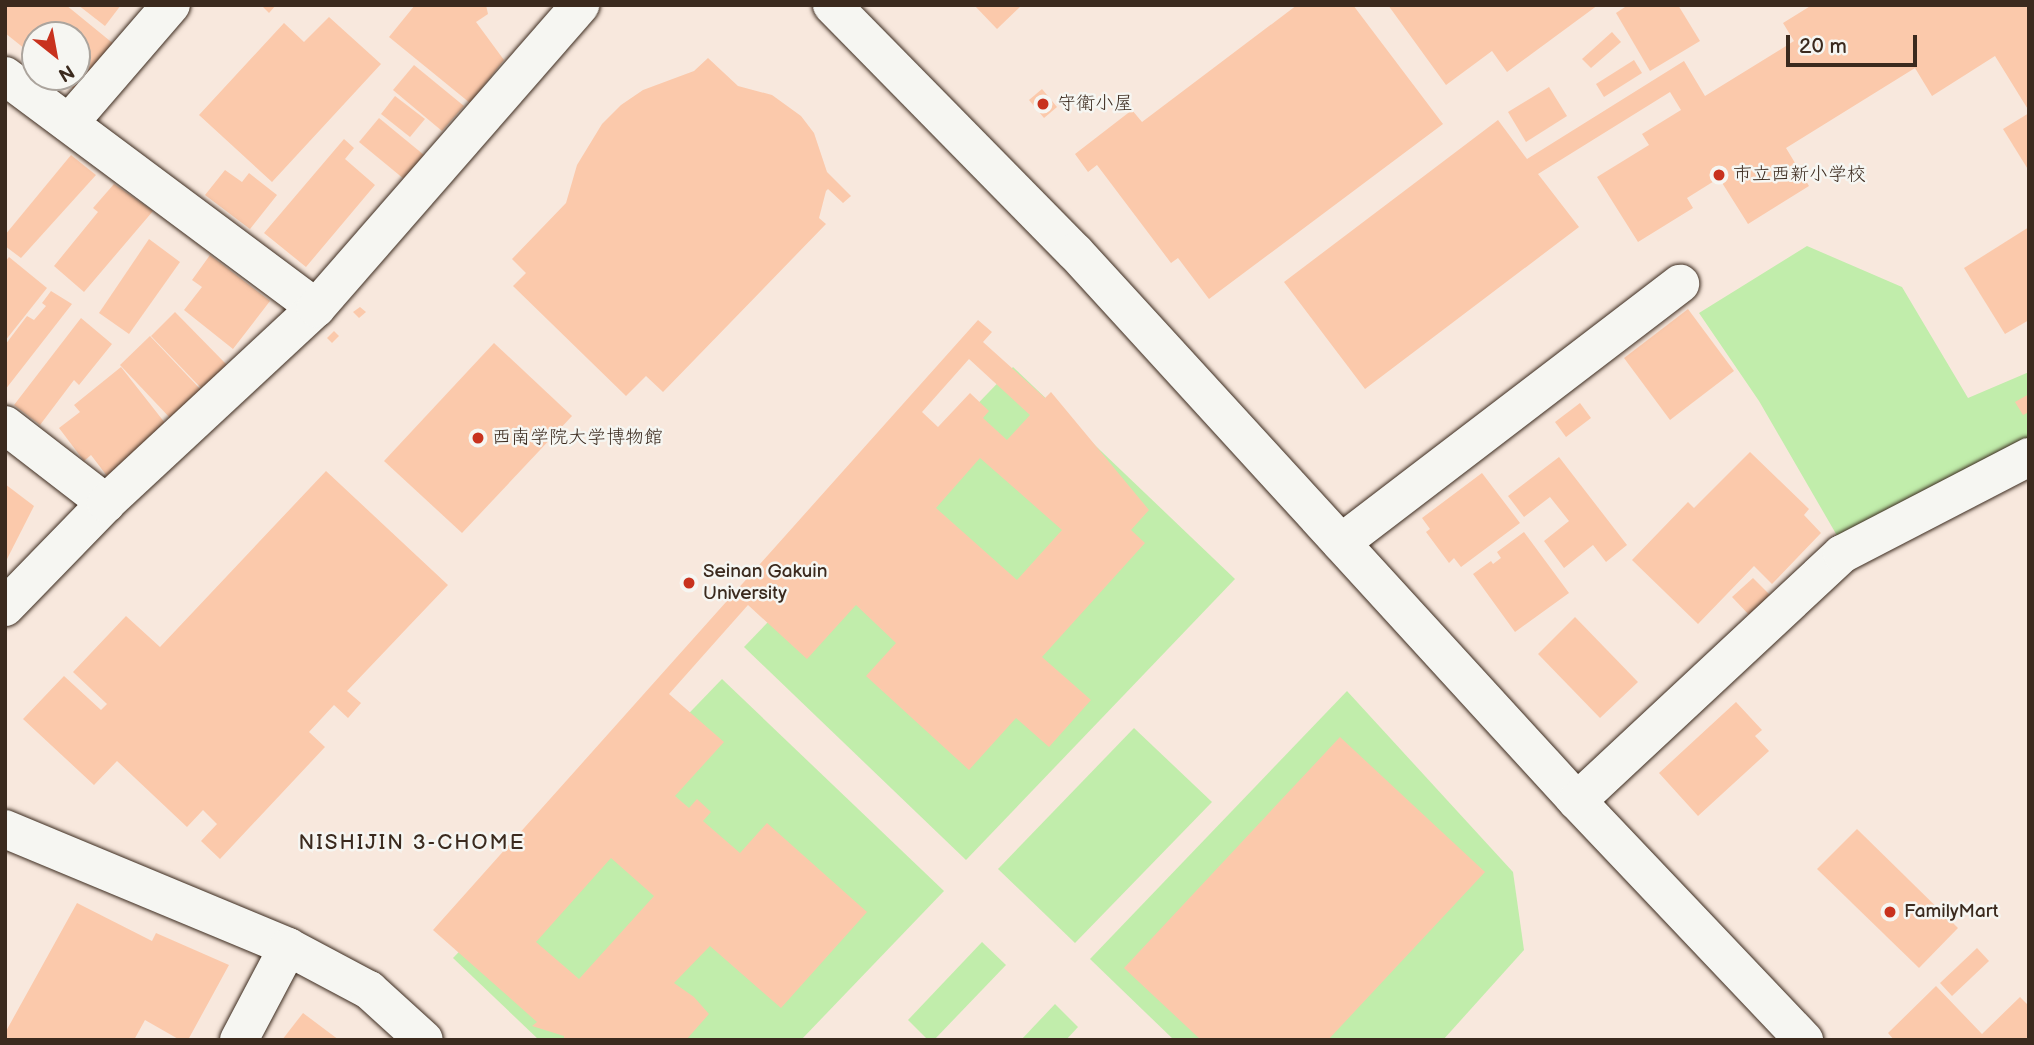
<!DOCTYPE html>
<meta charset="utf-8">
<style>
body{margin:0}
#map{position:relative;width:2034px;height:1045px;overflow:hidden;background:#f8e8dd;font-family:"Balsamiq Sans","Klee One",sans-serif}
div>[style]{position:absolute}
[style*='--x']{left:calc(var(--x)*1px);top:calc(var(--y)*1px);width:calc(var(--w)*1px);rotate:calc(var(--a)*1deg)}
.green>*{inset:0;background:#c1edab}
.building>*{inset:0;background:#fbc9ab}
.roads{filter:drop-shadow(0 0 2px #3b2a1e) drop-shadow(0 0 2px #3b2a1e)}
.minor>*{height:38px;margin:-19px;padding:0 19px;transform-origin:19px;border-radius:19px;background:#f6f6f2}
.dots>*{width:19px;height:19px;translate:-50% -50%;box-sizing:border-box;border:4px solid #f6f6f2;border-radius:50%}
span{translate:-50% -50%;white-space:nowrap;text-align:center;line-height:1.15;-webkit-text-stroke:5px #f6f6f2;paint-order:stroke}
.poi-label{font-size:19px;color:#3b2a1e}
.left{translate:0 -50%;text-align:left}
.neighbourhood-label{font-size:21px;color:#3b2a1e;letter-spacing:2px}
.frame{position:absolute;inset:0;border:7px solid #3b2a1e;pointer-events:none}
.north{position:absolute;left:21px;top:21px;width:70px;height:70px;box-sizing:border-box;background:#f6f6f2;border:2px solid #aba49d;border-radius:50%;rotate:149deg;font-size:19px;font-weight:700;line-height:28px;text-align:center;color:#3b2a1e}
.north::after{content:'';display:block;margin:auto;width:24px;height:32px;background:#c8321e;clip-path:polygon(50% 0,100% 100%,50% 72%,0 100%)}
.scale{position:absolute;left:1786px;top:35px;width:131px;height:32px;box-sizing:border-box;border:4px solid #3b2a1e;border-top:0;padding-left:9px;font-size:21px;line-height:24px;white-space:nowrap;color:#3b2a1e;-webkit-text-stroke:5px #f6f6f2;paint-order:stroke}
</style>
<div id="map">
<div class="green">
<i style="clip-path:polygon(1807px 246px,1902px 287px,1968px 398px,2029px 372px,2029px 438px,1839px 539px,1759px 401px,1699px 313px)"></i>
<i style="clip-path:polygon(1013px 367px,1235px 579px,966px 860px,744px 647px)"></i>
<i style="clip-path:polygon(722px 679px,944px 891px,801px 1040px,539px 1040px,453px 958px)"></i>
<i style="clip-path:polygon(1347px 691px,1513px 872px,1524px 950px,1443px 1040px,1174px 1040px,1090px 959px)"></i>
<i style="clip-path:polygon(1134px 728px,1212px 802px,1075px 943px,998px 869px)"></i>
<i style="clip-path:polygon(982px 942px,1006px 965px,934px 1040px,928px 1040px,908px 1020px)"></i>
<i style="clip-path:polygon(1055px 1004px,1078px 1027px,1066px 1040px,1021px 1040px)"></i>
</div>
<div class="building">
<i style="clip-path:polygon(5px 5px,66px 5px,115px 45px,76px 91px,60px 77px,77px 77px,77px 35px,35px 35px,35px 57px,5px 33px)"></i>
<i style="clip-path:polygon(78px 5px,121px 5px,105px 26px)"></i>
<i style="clip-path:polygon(261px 5px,276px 5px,269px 13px)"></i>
<i style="clip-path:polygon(415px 5px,486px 5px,488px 14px,476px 22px,504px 60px,470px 103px,389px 37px)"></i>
<i style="clip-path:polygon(974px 5px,1022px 5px,997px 29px)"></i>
<i style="clip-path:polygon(1297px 5px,1353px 5px,1443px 124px,1209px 299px,1178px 258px,1171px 263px,1097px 165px,1088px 172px,1075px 154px,1132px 110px,1142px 122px)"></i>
<i style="clip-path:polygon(1388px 5px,1598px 5px,1507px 72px,1492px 51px,1446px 85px)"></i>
<i style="clip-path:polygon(1628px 5px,1678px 5px,1700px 41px,1650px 71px,1616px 13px)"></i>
<i style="clip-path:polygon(1812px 5px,2029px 5px,2029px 111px,1995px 56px,1932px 96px,1915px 68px,1786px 148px,1809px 186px,1748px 224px,1719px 178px,1687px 198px,1693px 208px,1638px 242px,1597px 177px,1649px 145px,1642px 134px,1681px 110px,1670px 92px,1538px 174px,1579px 227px,1365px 389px,1284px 282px,1498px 120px,1527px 159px,1684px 61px,1705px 96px,1794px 41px,1783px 23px)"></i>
<i style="clip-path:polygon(329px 17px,381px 64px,272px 182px,199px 115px,284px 23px,304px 42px)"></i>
<i style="clip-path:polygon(1612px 32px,1621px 42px,1591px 68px,1582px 59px)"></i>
<i style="clip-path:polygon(708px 58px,738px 86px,772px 95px,801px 116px,814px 133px,827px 172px,851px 196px,843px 203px,828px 189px,826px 191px,819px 218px,826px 224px,663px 392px,646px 376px,626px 396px,513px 286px,526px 273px,512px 259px,566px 203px,577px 165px,602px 124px,621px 105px,643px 90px,694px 71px)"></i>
<i style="clip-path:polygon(1634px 60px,1642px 73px,1604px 97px,1596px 84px)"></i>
<i style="clip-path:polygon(414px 65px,464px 106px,442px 131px,393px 90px)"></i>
<i style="clip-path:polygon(1549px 87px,1567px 116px,1526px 142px,1508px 112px)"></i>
<i style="clip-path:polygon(1042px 89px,1057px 107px,1044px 118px,1029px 100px)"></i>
<i style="clip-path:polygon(395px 96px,425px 119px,410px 137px,381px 114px)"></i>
<i style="clip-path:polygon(2029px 113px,2029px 171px,2003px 129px)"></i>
<i style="clip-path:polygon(379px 118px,424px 155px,404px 179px,359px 142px)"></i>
<i style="clip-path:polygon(344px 139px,354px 148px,345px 159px,375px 185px,306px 267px,264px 233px)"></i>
<i style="clip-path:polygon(71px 155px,96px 175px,21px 258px,5px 246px,5px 235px)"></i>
<i style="clip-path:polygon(225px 170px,242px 182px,249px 173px,277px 195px,250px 229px,205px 195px)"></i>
<i style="clip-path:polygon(114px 184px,153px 211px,84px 292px,54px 266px,98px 212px,93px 208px)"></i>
<i style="clip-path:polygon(2029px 227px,2029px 320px,2005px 334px,1964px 268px)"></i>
<i style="clip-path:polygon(149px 239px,180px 262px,129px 334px,99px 313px)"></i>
<i style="clip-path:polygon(210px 255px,270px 301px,233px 349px,184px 310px,202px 287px,192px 280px)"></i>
<i style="clip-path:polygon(9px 257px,47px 288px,5px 341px,5px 262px)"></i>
<i style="clip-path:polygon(51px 291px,72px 304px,5px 390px,5px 345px,27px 316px,34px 320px,46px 306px,42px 303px)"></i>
<i style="clip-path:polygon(360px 307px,366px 312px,359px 318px,353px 312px)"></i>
<i style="clip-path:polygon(1688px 309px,1734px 371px,1670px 420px,1624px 358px)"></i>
<i style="clip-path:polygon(175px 312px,227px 365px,202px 389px,151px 336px)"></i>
<i style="clip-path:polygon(81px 318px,112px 344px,79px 385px,74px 380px,40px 425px,14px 405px)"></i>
<i style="clip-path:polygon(evenodd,978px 320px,992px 332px,983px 342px,1045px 398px,1051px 392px,1149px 510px,1131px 530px,1145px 543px,1042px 657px,1091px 700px,1049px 747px,1016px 718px,969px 770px,866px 676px,896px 643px,856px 605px,807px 659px,748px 605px,669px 694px,724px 742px,675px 796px,689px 808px,697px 799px,711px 812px,703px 821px,740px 853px,767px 823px,867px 912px,781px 1008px,710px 946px,674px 983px,694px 997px,709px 1014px,686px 1040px,564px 1040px,564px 1036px,532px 1026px,537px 1022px,433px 930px,978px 320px,969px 359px,1030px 415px,1007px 440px,983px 418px,989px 411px,970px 393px,938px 427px,922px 412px,969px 359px,978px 320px,980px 458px,1062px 530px,1017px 580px,936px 508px,980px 458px,978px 320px,611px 858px,654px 896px,579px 979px,536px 942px,611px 858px)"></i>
<i style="clip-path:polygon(334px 331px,339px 336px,332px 343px,327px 338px)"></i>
<i style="clip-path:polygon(150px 336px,202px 391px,171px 419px,120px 365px)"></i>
<i style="clip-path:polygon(494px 343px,572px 416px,462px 533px,384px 461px)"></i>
<i style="clip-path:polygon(121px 367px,165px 423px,107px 476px,91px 455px,84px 461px,59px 428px,80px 412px,74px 405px)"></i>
<i style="clip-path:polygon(2029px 394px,2029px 412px,2023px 415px,2015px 402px)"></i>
<i style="clip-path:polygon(1580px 403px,1591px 418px,1566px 437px,1555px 422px)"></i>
<i style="clip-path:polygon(1750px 452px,1809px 509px,1804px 515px,1821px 533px,1772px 584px,1754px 566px,1698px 624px,1632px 560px,1688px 502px,1694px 508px)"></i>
<i style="clip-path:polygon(1559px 457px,1627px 545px,1606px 562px,1593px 545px,1564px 568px,1544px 541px,1569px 521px,1550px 497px,1524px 517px,1508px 496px)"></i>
<i style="clip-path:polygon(326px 471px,448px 585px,347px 691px,361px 703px,348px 718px,334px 705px,309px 732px,325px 747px,220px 859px,201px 841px,217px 824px,203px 810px,187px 827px,117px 761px,94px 785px,23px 719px,64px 676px,101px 710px,107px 704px,73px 672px,126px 616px,160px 647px)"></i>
<i style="clip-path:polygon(1482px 473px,1520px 523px,1461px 567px,1454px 558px,1449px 563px,1426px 532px,1430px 529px,1422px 518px)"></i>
<i style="clip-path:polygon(5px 484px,34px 506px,5px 563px)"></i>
<i style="clip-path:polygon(1524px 532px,1569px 593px,1515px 632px,1473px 574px,1491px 561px,1493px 564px,1501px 558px,1497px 552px)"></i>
<i style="clip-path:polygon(1753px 578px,1773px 598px,1752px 618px,1732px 597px)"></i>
<i style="clip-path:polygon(1575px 617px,1638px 682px,1600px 718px,1538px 654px)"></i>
<i style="clip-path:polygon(1736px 702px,1762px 730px,1755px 736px,1769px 751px,1698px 816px,1659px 773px)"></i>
<i style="clip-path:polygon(1340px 737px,1485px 872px,1328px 1040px,1201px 1040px,1124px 968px)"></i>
<i style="clip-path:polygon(1857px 829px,1958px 928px,1919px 968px,1817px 869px)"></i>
<i style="clip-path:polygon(77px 903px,152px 941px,156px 933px,229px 965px,188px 1040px,180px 1040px,145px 1020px,134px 1040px,5px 1040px,5px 1033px)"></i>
<i style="clip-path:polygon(1977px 948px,1989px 961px,1952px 996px,1940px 983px)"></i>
<i style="clip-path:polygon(1936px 986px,1982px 1034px,2020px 997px,2029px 1006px,2029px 1040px,1894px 1040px,1888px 1033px)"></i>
<i style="clip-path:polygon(303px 1013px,339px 1040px,282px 1040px)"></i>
</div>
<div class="roads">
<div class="minor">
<i style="--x:832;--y:5;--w:346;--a:45.5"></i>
<i style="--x:1075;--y:252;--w:744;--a:47.56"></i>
<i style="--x:1577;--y:801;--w:330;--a:46.5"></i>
<i style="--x:5;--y:76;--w:388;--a:36.7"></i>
<i style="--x:69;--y:123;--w:156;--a:-49.2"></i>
<i style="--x:5;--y:425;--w:128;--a:37.7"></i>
<i style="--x:1341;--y:543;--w:427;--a:-37.4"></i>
<i style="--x:5;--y:607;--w:145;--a:-45.8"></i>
<i style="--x:106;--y:503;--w:287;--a:-42.9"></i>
<i style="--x:316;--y:308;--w:402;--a:-48.9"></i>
<i style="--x:1577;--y:801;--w:362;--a:-43"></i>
<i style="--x:1842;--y:554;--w:211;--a:-27.4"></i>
<i style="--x:5;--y:829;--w:307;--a:22.6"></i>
<i style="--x:288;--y:947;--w:92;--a:28"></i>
<i style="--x:369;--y:990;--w:74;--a:42.3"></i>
<i style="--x:239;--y:1040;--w:105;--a:-62.2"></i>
</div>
</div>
<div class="dots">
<i style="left:1043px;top:104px;background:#c8321e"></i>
<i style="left:1719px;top:175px;background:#c8321e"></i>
<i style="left:478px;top:438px;background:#c8321e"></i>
<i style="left:689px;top:583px;background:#c8321e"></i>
<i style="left:1890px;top:912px;background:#c8321e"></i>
</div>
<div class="poi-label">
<span class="left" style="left:1057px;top:104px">守衛小屋</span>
<span class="left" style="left:1733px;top:175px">市立西新小学校</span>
<span class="left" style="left:492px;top:438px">西南学院大学博物館</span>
<span class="left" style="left:703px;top:583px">Seinan Gakuin<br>University</span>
<span class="left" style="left:1904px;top:912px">FamilyMart</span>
</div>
<div class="neighbourhood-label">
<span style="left:412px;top:843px">NISHIJIN 3-CHOME</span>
</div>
<div class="frame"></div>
<div class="north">N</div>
<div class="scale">20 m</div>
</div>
